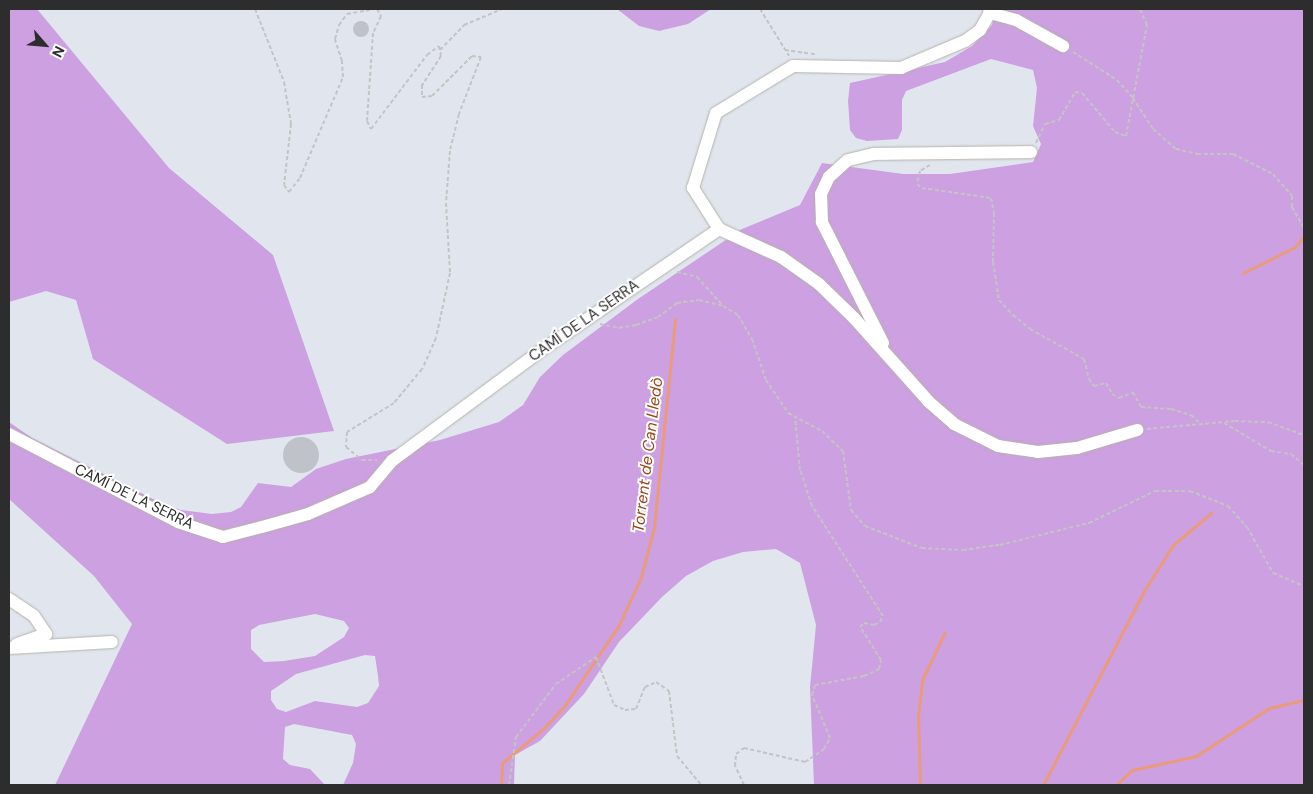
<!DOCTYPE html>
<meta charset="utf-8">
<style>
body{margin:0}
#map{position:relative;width:1313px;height:794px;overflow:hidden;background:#e1e6ee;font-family:"DM Sans",sans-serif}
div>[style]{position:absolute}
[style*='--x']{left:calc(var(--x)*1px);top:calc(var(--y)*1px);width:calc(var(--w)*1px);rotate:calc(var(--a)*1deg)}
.green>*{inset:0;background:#cda0e1}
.stream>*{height:3px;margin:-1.5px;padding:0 1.5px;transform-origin:1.5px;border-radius:1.5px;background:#e99b7a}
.building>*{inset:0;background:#c0c2ca}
.round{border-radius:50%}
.path>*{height:2px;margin-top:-1px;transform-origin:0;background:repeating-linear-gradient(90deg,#c4c4c4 0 4px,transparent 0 6.5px)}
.roads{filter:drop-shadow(0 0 1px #b4b3aa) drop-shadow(0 0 1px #b4b3aa)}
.minor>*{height:12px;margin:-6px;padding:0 6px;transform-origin:6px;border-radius:6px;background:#fff}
span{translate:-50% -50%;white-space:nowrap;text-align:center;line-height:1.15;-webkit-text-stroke:4px #fff;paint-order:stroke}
.street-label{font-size:15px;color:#2d2d2d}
.water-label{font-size:16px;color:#994615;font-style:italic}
.frame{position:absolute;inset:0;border:10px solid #2d2d2d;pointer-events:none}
.north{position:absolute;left:20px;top:20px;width:50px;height:50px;-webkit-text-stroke:4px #fff;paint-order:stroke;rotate:117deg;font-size:14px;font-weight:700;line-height:20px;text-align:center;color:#2d2d2d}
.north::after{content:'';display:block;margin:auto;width:18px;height:22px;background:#2d2d2d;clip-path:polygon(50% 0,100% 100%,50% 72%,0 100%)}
</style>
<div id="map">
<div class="green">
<i style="clip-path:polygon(9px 9px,37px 9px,169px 168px,273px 255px,334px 431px,227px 444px,93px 359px,76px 300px,46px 291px,9px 302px)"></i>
<i style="clip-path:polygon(617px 9px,711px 9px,688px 24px,659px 31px,639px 26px)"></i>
<i style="clip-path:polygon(evenodd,995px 9px,1304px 9px,1304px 785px,814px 785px,810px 687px,816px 625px,800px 563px,776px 549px,743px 552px,713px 561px,686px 576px,662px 597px,619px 642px,584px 694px,540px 741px,515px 755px,514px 785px,343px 785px,353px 763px,356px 744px,352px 735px,294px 724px,285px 727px,283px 759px,290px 765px,310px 769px,325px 785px,55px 785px,132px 624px,94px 576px,9px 499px,9px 422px,32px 438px,161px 503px,181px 510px,212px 514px,231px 512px,241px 507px,258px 483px,291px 487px,316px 469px,346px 459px,440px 440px,499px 422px,523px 405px,540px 377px,563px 355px,638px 299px,742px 229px,800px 205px,822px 163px,903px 174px,950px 174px,1033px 162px,1041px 144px,1033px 126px,1037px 88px,1033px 70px,991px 59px,906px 91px,902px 100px,902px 130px,898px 139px,867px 141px,856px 138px,850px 130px,848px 101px,850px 83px,945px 62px,972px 46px,992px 25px,995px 9px,315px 614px,344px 621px,349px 628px,344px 637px,315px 656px,284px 661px,264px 662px,251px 649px,251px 630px,259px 625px,315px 614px,995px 9px,365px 655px,375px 656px,378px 676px,379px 686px,368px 703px,357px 707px,315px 701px,286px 712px,277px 709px,271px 700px,271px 691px,296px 674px,365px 655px)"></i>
</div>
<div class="stream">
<i style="--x:1243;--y:273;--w:58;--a:-26.6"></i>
<i style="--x:1295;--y:247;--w:14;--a:-51"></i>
<i style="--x:501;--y:785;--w:22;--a:-87"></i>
<i style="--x:502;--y:763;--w:53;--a:-39.7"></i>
<i style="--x:543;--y:729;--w:33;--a:-47"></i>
<i style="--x:565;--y:705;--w:97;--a:-56"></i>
<i style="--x:619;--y:625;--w:53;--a:-65.4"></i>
<i style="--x:641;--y:577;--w:52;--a:-75.4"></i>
<i style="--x:654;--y:527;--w:209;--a:-84.2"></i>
<i style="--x:920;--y:785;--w:70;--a:-91.6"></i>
<i style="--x:918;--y:715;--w:35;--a:-83"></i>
<i style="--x:922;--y:680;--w:53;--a:-64.4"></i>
<i style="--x:1043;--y:785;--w:219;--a:-62.5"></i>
<i style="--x:1144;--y:591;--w:54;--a:-57.8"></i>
<i style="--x:1173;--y:545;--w:50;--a:-40.1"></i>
<i style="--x:1116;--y:785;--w:22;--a:-43"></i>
<i style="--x:1132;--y:770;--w:66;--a:-12.3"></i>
<i style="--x:1196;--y:756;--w:87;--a:-33.3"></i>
<i style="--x:1269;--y:708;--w:36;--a:-13"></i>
</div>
<div class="building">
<i class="round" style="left:353px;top:21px;width:16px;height:16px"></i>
<i class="round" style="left:283px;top:437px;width:36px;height:36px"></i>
</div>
<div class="path">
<i style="--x:255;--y:9;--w:79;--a:68.3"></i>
<i style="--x:284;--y:82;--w:43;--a:80.5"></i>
<i style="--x:291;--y:124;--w:61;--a:96.5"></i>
<i style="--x:284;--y:185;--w:9;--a:54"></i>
<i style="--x:289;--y:192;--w:18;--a:-52"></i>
<i style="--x:300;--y:178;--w:110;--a:-66.9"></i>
<i style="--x:343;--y:77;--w:16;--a:-94"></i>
<i style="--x:342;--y:61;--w:23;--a:-108"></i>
<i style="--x:335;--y:39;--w:15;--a:-74"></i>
<i style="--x:339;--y:25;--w:14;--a:-54"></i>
<i style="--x:347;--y:14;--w:27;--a:-10"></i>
<i style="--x:377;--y:9;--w:8;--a:60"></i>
<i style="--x:381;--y:16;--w:19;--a:115"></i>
<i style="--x:373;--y:33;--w:88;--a:93.9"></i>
<i style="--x:367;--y:121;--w:9;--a:63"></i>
<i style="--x:371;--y:129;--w:93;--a:-52.9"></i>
<i style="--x:427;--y:55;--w:15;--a:-37"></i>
<i style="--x:439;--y:46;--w:10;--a:79"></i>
<i style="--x:441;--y:56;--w:35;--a:123"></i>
<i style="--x:422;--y:85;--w:12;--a:90"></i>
<i style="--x:422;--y:97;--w:10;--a:-6"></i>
<i style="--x:432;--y:96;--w:57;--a:-45"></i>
<i style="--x:472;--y:56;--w:9;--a:6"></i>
<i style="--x:481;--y:57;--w:61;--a:111.1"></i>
<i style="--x:459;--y:114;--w:38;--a:104"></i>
<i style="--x:450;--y:151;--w:52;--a:94.4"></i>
<i style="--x:446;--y:203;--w:70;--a:86.7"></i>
<i style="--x:450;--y:273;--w:66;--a:102.2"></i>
<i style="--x:436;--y:338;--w:34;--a:114"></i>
<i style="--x:422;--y:369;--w:44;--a:129.5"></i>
<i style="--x:394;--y:403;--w:55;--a:148.3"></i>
<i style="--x:347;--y:432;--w:15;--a:94"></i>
<i style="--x:346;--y:447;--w:21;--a:39"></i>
<i style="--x:362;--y:460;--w:15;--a:0"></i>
<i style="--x:760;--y:9;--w:55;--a:58.3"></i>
<i style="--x:440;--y:50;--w:35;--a:-46"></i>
<i style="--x:464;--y:25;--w:41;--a:-22.8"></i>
<i style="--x:785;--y:50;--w:30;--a:8"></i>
<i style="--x:1073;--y:52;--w:52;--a:32.5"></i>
<i style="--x:1117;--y:80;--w:24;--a:48"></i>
<i style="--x:1133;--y:98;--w:37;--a:57"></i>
<i style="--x:1153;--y:129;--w:30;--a:41"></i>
<i style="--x:1176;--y:149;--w:22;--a:13"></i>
<i style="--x:1197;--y:154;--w:36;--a:0"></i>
<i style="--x:1233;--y:154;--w:45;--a:26.6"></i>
<i style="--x:1273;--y:174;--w:29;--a:49"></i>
<i style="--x:1292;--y:196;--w:11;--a:90"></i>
<i style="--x:1292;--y:207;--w:24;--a:60"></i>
<i style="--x:1036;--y:143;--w:21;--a:-65"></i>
<i style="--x:1045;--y:124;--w:15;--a:-16"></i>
<i style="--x:1059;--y:120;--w:32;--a:-60"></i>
<i style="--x:1075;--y:92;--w:7;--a:8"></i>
<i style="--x:1082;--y:93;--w:51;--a:49.8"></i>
<i style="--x:1115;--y:132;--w:12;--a:20"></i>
<i style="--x:1126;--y:136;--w:113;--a:-79.3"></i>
<i style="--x:1147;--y:25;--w:17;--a:-114"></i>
<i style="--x:930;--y:165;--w:12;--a:149"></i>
<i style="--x:920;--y:171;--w:13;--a:103"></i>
<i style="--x:917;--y:184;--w:6;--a:39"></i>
<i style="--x:922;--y:188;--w:70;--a:8.2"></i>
<i style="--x:991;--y:198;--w:15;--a:79"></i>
<i style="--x:994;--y:213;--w:49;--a:91.2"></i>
<i style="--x:993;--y:262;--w:38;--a:81"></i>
<i style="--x:999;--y:300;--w:21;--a:47"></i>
<i style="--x:1013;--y:315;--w:22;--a:39"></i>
<i style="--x:1030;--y:329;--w:62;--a:29.1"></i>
<i style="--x:1084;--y:359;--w:21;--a:76"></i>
<i style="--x:1089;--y:379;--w:9;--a:54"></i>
<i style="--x:1094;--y:386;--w:12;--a:-14"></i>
<i style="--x:1106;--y:383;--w:13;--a:61"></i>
<i style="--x:1112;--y:394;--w:8;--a:30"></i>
<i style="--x:1119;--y:398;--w:15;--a:-23"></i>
<i style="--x:1133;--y:392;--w:17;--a:62"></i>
<i style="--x:1141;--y:407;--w:30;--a:4"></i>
<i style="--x:1171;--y:409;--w:21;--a:17"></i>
<i style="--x:1191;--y:415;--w:13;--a:42"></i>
<i style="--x:677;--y:272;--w:21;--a:14"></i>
<i style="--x:697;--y:277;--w:39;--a:48"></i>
<i style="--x:600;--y:324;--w:19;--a:12"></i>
<i style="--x:619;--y:328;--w:17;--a:-10"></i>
<i style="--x:636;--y:325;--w:23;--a:-20"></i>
<i style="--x:658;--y:317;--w:24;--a:-36"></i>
<i style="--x:677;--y:303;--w:22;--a:-8"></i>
<i style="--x:699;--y:300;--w:25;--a:14"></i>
<i style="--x:723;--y:306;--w:17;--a:31"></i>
<i style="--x:738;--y:315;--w:28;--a:60"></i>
<i style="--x:752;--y:339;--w:43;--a:71.1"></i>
<i style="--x:766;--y:380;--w:40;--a:56"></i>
<i style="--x:788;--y:413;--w:38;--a:28"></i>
<i style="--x:822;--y:431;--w:29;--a:44"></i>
<i style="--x:843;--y:451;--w:60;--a:82.3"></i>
<i style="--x:851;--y:510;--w:21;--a:49"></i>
<i style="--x:865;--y:526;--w:61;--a:21.1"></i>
<i style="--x:922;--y:548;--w:41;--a:2.8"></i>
<i style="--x:963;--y:550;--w:37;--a:-8"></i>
<i style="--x:1000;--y:545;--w:92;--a:-13.9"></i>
<i style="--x:1089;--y:523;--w:73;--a:-25.9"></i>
<i style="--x:1155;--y:491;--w:35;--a:0"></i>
<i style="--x:1190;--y:491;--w:41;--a:21.5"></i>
<i style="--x:1228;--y:506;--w:28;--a:48"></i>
<i style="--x:1247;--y:527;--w:53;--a:60.5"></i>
<i style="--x:1273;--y:573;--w:34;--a:23"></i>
<i style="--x:1224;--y:423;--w:55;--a:30.8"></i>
<i style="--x:1271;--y:451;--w:20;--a:9"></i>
<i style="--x:1291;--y:454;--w:17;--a:40"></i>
<i style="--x:1147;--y:429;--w:88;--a:-5.2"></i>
<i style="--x:1235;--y:421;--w:33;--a:2"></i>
<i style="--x:1268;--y:422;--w:38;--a:20"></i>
<i style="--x:509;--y:785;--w:49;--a:-81.7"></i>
<i style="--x:516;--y:737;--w:66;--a:-53"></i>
<i style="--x:556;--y:684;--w:48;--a:-34"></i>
<i style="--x:596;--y:657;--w:51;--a:69.4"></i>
<i style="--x:614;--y:705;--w:12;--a:24"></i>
<i style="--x:625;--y:710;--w:11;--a:-5"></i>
<i style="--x:636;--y:709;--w:24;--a:-68"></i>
<i style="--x:645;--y:687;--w:12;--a:-24"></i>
<i style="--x:656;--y:682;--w:16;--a:35"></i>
<i style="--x:669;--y:691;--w:65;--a:83"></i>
<i style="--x:677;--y:756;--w:38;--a:50"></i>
<i style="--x:744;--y:785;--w:21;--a:-115"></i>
<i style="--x:735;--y:766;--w:12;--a:-85"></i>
<i style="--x:736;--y:754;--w:10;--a:-37"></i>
<i style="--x:744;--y:748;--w:63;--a:12.9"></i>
<i style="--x:805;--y:762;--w:23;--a:-34"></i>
<i style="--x:824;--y:749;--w:13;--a:-61"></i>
<i style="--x:830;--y:738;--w:47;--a:-112.7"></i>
<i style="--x:812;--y:695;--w:10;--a:-73"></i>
<i style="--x:815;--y:685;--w:50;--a:-10.4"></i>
<i style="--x:864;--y:676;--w:17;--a:-25"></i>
<i style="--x:879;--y:669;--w:9;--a:-77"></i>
<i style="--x:881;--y:660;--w:39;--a:-122"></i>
<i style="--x:860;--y:627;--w:6;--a:-45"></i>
<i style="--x:864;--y:623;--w:10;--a:11"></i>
<i style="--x:874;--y:625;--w:7;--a:-27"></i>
<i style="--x:880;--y:622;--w:7;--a:-63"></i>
<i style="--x:883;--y:616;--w:131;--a:-122.8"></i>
<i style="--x:812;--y:506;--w:38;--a:-108"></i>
<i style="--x:800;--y:470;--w:54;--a:-95.3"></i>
</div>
<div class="roads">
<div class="minor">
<i style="--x:990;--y:13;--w:27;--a:15"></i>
<i style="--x:1016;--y:20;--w:54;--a:29"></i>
<i style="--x:719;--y:229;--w:68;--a:24.3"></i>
<i style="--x:781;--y:257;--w:47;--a:35.4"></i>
<i style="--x:819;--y:284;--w:49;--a:44.2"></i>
<i style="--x:854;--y:318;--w:113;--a:48.2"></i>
<i style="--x:929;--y:402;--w:33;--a:41"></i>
<i style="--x:954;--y:424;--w:49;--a:26.6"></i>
<i style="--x:998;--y:446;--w:40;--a:8.5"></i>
<i style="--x:1038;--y:452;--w:39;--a:-6"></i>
<i style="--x:1077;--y:448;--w:63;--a:-16.7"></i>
<i style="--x:719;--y:229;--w:49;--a:-122.4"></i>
<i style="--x:693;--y:188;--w:78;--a:-73"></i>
<i style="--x:716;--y:113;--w:90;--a:-31.4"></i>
<i style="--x:793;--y:66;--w:108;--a:1.1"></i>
<i style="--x:901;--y:68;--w:69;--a:-22.9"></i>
<i style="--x:965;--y:41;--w:19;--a:-36"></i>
<i style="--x:980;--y:30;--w:20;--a:-60"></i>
<i style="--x:990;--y:13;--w:4;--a:-104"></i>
<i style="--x:883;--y:343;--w:136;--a:-116.8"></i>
<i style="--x:822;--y:222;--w:28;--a:-92"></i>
<i style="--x:821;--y:194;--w:19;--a:-65"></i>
<i style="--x:829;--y:177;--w:25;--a:-42"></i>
<i style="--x:848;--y:160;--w:27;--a:-13"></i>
<i style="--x:874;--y:154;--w:157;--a:-0.7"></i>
<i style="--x:9;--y:434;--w:191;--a:27.5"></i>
<i style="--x:178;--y:522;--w:47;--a:18.4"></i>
<i style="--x:223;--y:537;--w:40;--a:-14.4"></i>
<i style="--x:262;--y:527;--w:48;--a:-15.8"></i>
<i style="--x:308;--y:514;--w:68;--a:-23.5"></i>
<i style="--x:370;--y:487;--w:35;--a:-50"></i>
<i style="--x:393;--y:460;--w:178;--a:-36.5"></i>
<i style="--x:536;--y:354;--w:222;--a:-34.3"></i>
<i style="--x:9;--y:599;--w:30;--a:34"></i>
<i style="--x:34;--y:616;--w:22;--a:56"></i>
<i style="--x:46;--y:634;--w:31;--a:161"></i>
<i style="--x:9;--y:648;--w:103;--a:-3.3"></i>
</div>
</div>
<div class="street-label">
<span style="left:584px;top:321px;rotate:-35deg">CAMÍ DE LA SERRA</span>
<span style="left:134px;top:497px;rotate:26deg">CAMÍ DE LA SERRA</span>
</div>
<div class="water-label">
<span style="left:648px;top:455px;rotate:-83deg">Torrent de Can Lledò</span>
</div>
<div class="frame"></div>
<div class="north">N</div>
</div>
